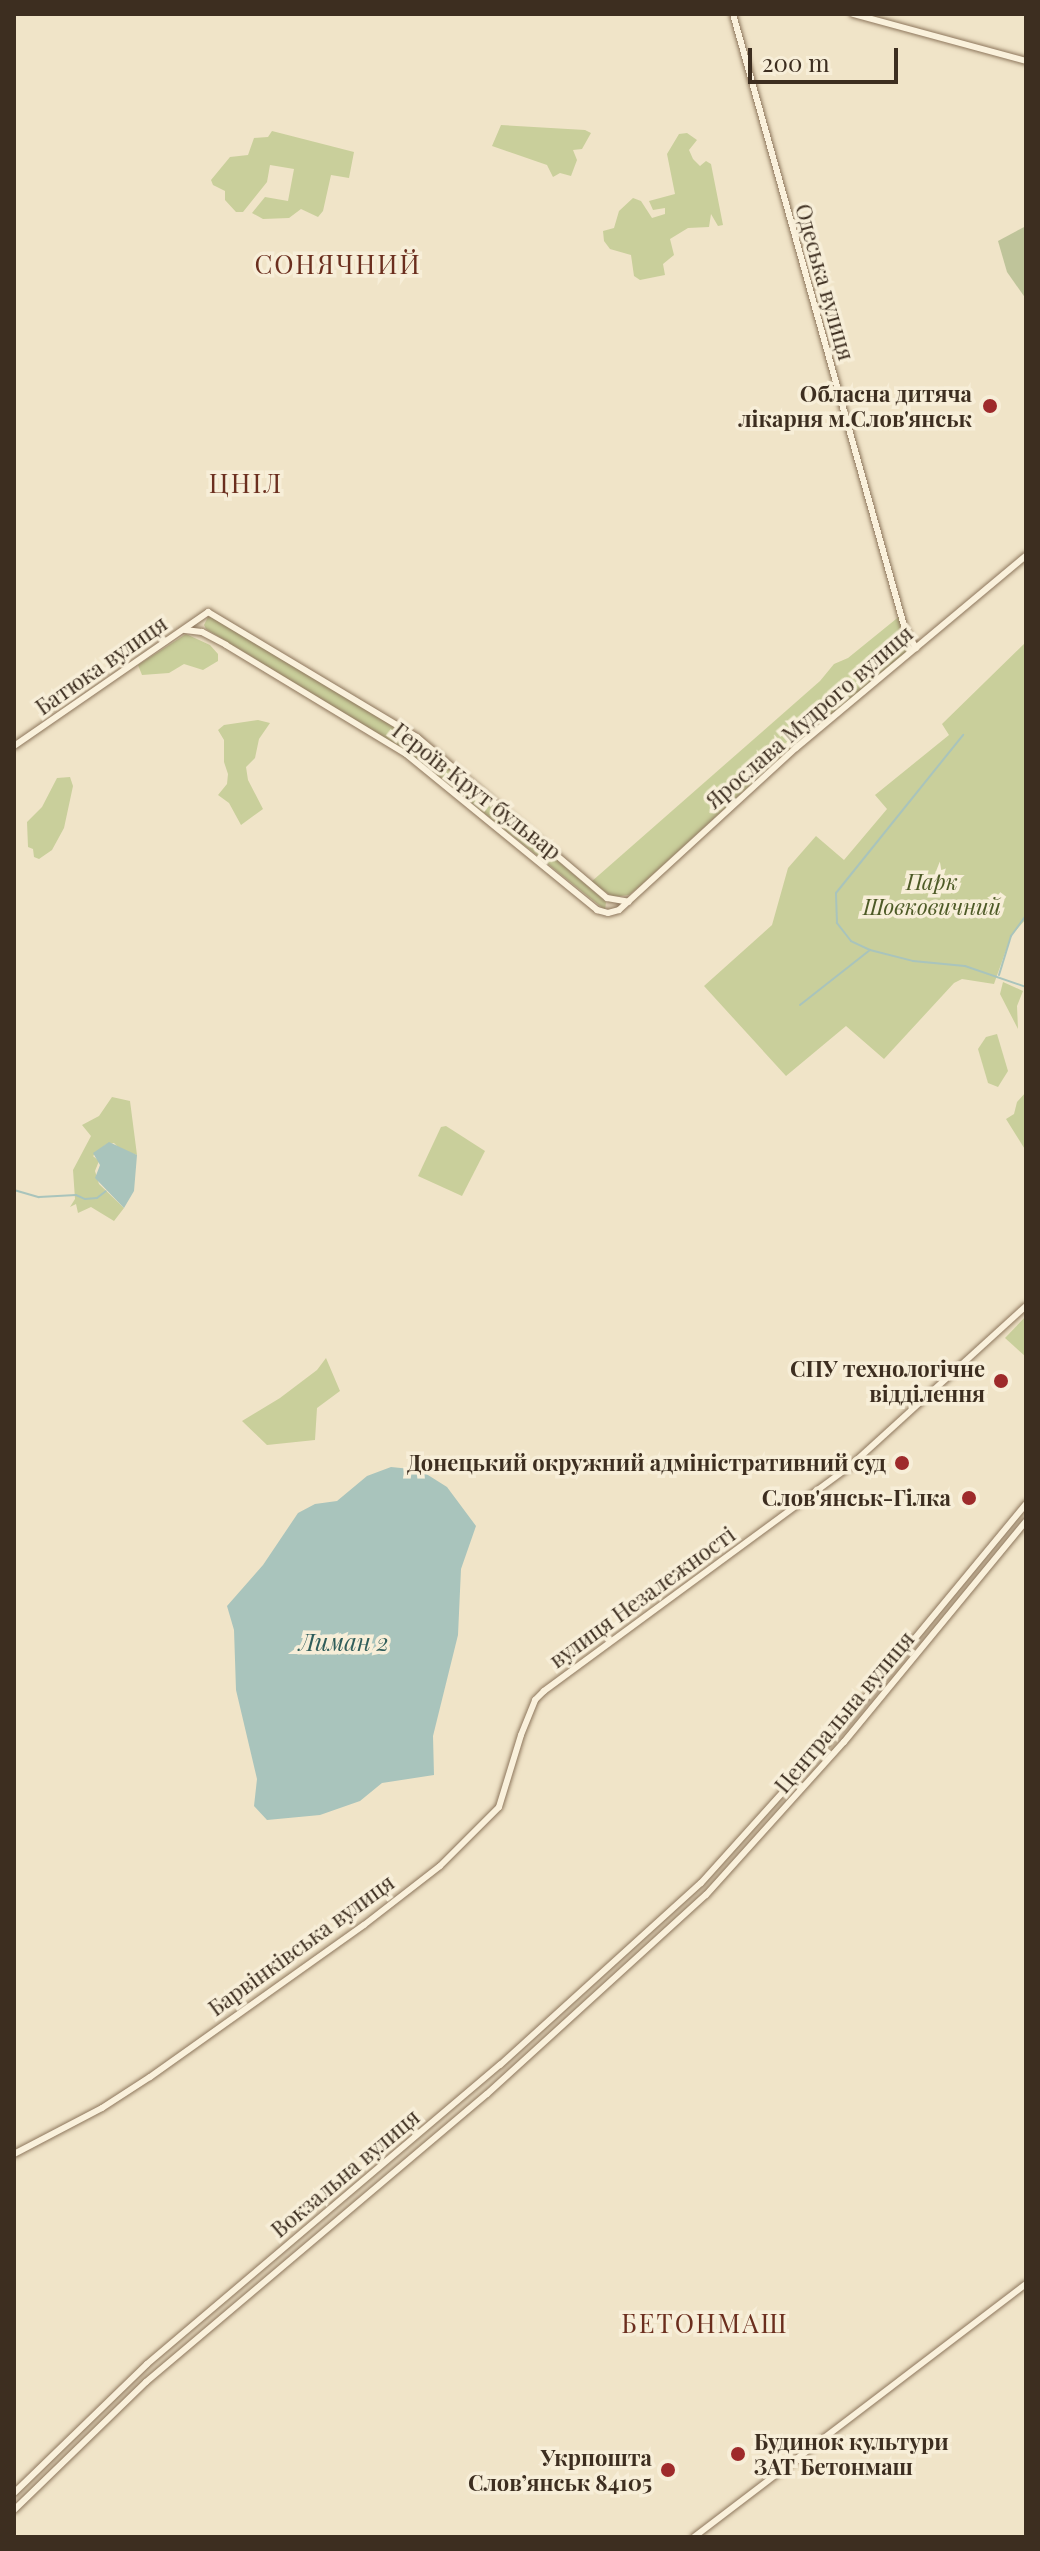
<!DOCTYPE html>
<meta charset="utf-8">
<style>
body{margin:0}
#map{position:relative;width:1040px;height:2551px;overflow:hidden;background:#f0e4c8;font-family:"Playfair Display",serif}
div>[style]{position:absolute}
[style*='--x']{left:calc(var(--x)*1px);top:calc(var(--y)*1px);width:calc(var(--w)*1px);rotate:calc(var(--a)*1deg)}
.green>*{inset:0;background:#c9cf9b}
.cemetery>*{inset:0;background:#bfc49a}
.water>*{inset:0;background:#a9c4bc}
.stream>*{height:2px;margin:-1px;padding:0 1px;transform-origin:1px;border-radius:1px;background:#a9c4bc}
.roads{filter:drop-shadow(0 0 2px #8d765c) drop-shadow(0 0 2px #8d765c)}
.minor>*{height:6px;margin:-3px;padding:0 3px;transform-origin:3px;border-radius:3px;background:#faf1dc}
.dots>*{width:22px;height:22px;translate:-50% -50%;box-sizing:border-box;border:4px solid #f7eed8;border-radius:50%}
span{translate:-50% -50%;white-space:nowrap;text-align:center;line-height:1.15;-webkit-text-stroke:7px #f7eed8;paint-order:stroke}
.street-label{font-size:22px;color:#3d2e20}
.poi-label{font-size:22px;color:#3d2e20;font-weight:700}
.right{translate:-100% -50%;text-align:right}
.left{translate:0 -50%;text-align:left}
.park-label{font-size:22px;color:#4d5a26;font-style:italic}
.water-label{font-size:24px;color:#2f5d5a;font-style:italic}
.quarter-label{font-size:26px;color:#6b2e1e;letter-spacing:2px}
.frame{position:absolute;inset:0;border:16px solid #3d2e20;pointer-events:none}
.scale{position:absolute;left:748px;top:48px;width:150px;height:36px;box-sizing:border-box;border:4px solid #3d2e20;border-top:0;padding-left:10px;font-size:24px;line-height:28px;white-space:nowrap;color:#3d2e20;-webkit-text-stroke:6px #f7eed8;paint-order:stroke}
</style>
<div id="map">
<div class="green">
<i style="clip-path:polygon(501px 125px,585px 130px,591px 133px,582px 149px,573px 150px,577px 160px,571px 176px,560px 173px,553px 177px,547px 165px,492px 146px)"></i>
<i style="clip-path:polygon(272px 131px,354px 152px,349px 178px,331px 175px,323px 211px,318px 217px,301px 209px,289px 218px,263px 219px,252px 213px,265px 197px,288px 201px,294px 169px,270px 165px,267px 182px,243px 212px,236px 212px,225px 200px,225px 191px,213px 185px,211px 180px,230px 157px,248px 155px,254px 138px,268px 137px)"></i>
<i style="clip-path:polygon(687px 133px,697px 140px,689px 150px,693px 159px,700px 166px,706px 161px,711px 164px,723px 225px,718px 226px,711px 214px,709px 227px,688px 228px,670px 239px,674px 255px,663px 264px,665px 275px,640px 280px,634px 276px,631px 255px,610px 249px,604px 241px,603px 231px,614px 228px,619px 211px,633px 198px,641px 201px,652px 218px,665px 214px,665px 208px,653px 210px,649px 201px,675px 194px,667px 154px,679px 134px)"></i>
<i style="clip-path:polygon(901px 615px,910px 647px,906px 652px,785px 753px,640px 886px,629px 895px,613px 897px,591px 882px,820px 681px,834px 664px,848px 658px)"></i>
<i style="clip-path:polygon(208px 617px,216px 618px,416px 739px,606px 902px,605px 910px,407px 751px,206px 629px,204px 625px)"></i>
<i style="clip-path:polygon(186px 634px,210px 645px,218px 654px,218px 661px,203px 670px,184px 664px,169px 673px,142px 675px,138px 665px)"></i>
<i style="clip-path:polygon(1026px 642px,1026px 919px,1011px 936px,994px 984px,962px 979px,954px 983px,884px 1059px,846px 1026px,786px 1076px,704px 986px,772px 925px,788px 868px,816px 836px,844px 860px,887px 809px,875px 795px,949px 735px,942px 724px)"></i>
<i style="clip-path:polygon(258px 720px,270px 723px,259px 739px,255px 758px,246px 767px,248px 780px,263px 809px,241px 825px,229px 803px,218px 795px,227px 784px,228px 774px,224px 762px,224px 740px,218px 730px,224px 725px)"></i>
<i style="clip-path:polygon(70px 777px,73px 786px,64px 828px,52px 850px,39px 859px,34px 857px,33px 849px,28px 847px,27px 822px,42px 807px,57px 778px)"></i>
<i style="clip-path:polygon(1003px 982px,1023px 991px,1017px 1006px,1018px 1029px,1000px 994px)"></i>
<i style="clip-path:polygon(997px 1034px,1008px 1071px,998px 1087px,988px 1083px,978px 1049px,986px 1037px)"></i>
<i style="clip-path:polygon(1026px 1092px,1026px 1151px,1006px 1119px,1014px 1114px,1017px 1102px)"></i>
<i style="clip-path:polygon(112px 1097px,130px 1101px,137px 1155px,121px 1150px,114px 1143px,105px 1145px,93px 1156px,99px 1161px,95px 1171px,99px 1184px,124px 1208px,114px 1221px,91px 1207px,78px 1213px,76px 1204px,70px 1207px,75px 1199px,73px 1170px,91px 1136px,82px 1125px,99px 1116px)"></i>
<i style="clip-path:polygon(446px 1126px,485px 1151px,462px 1196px,418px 1176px,441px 1127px)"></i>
<i style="clip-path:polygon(1026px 1316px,1026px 1357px,1005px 1338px)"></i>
<i style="clip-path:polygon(326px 1358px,340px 1391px,317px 1408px,315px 1440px,267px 1445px,242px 1421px,280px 1398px,317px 1370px)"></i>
</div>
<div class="cemetery">
<i style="clip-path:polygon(1026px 226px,1026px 299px,1007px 272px,998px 241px)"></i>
</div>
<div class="water">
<i style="clip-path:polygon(109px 1142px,137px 1155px,134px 1191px,124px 1208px,95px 1178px,100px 1165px,93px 1153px)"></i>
<i style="clip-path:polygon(391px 1467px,420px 1470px,447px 1487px,476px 1526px,461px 1569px,458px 1635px,433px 1736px,434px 1775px,382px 1783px,360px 1801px,320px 1815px,267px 1820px,254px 1806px,257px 1779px,236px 1690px,234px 1630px,227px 1606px,263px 1565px,298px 1513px,315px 1504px,337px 1501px,367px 1476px)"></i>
</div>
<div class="stream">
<i style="--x:870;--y:950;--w:21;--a:-155"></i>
<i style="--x:851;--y:941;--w:23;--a:-128"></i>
<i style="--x:837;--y:923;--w:30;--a:-92"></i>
<i style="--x:836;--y:893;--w:203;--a:-51.2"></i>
<i style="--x:999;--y:975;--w:41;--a:-72.9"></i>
<i style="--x:1011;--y:936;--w:26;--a:-54"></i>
<i style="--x:800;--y:1005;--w:89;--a:-38.2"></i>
<i style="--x:870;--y:950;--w:44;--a:14.3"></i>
<i style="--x:913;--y:961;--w:52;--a:5.5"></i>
<i style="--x:965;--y:966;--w:65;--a:19"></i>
<i style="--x:14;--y:1190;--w:26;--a:16"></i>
<i style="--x:39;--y:1197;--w:37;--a:-3"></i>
<i style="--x:76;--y:1195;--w:10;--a:24"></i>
<i style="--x:85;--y:1199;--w:12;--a:-5"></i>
<i style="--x:97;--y:1198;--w:11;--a:-38"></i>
</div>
<div class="roads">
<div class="minor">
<i style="--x:733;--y:14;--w:639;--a:74.38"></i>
<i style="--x:905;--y:629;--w:22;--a:60"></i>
<i style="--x:853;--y:14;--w:179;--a:15.2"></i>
<i style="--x:185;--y:630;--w:17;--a:7"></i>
<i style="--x:202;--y:632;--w:27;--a:28"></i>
<i style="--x:226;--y:645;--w:210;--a:31.2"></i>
<i style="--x:406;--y:754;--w:247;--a:39.2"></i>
<i style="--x:597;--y:910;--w:11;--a:15"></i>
<i style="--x:608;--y:913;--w:11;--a:-15"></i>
<i style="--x:619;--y:910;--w:240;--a:-42.5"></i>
<i style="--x:796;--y:748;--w:300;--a:-39.9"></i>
<i style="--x:14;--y:746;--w:236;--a:-34.6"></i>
<i style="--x:208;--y:612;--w:244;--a:30.9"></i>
<i style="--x:417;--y:737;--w:249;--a:40.3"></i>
<i style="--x:607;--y:898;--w:22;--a:10"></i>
<i style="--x:14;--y:2154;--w:99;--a:-27.6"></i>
<i style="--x:102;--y:2108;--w:57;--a:-32.9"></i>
<i style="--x:150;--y:2077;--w:262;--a:-35.4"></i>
<i style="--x:364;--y:1925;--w:96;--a:-37.8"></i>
<i style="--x:440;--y:1866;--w:83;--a:-45"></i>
<i style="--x:499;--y:1807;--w:75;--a:-73"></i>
<i style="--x:521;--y:1735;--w:38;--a:-68"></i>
<i style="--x:535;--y:1700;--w:13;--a:-45"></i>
<i style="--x:544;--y:1691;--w:378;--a:-36.3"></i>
<i style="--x:849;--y:1467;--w:239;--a:-42.3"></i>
<i style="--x:14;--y:2493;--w:185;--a:-44.1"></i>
<i style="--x:147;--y:2364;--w:463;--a:-40.3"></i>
<i style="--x:500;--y:2065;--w:271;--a:-42.2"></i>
<i style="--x:701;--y:1883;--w:214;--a:-48"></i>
<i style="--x:844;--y:1724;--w:286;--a:-50.4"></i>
<i style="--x:14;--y:2510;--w:184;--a:-44.1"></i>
<i style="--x:146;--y:2382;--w:446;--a:-40.2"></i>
<i style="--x:487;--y:2094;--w:296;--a:-42.3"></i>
<i style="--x:706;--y:1895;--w:206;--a:-48"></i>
<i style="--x:844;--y:1742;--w:286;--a:-50.5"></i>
<i style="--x:694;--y:2537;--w:417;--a:-37.3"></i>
</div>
</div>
<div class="dots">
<i style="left:990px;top:406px;background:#9e2a2b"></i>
<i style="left:1001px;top:1381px;background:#9e2a2b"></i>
<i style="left:902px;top:1463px;background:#9e2a2b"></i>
<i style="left:969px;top:1498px;background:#9e2a2b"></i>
<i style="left:738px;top:2454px;background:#9e2a2b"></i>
<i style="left:668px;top:2470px;background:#9e2a2b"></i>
</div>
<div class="street-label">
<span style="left:825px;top:282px;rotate:74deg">Одеська вулиця</span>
<span style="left:101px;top:665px;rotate:-35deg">Батюка вулиця</span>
<span style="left:809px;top:717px;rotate:-41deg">Ярослава Мудрого вулиця</span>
<span style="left:477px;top:791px;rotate:38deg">Героїв Крут бульвар</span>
<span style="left:642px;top:1597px;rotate:-36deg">вулиця Незалежності</span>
<span style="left:844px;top:1712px;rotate:-50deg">Центральна вулиця</span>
<span style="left:301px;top:1945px;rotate:-36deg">Барвінківська вулиця</span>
<span style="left:345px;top:2173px;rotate:-40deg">Вокзальна вулиця</span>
</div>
<div class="poi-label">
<span class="right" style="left:972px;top:406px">Обласна дитяча<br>лікарня м.Слов'янськ</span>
<span class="right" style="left:985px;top:1381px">СПУ технологічне<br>відділення</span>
<span class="right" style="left:886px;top:1463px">Донецький окружний адміністративний суд</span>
<span class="right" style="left:951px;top:1498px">Слов'янськ-Гілка</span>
<span class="left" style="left:754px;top:2454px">Будинок культури<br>ЗАТ Бетонмаш</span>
<span class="right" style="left:652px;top:2470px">Укрпошта<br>Слов’янськ 84105</span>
</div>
<div class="park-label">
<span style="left:932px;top:894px">Парк<br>Шовковичний</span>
</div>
<div class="water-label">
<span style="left:344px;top:1642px">Лиман 2</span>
</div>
<div class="quarter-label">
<span style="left:338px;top:264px">СОНЯЧНИЙ</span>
<span style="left:246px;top:483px">ЦНІЛ</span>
<span style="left:705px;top:2323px">БЕТОНМАШ</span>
</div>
<div class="frame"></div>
<div class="scale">200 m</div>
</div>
